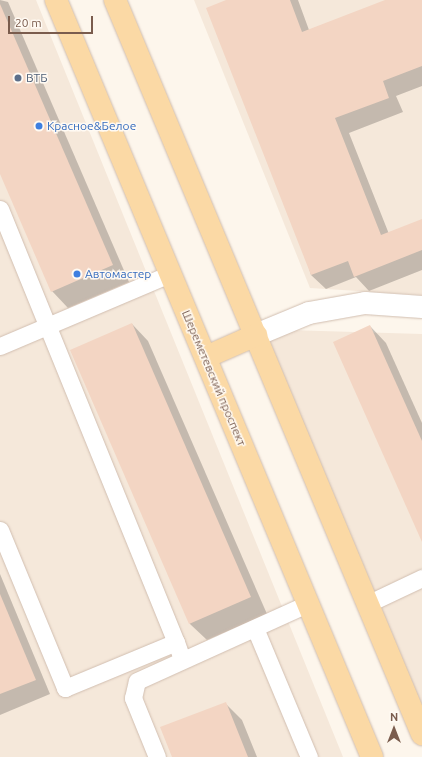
<!DOCTYPE html>
<meta charset="utf-8">
<style>
body{margin:0}
#map{position:relative;width:422px;height:757px;overflow:hidden;background:#fdf6ec;font-family:Ubuntu,sans-serif}
div>[style]{position:absolute}
[style*='--x']{left:calc(var(--x)*1px);top:calc(var(--y)*1px);width:calc(var(--w)*1px);rotate:calc(var(--a)*1deg)}
.residential>*{inset:0;background:#f5e8da}
.shadow>*{inset:0;background:#0003}
.building>*{inset:0;background:#f3d5c3}
.roads{filter:drop-shadow(0 0 1px #d1beb0) drop-shadow(0 0 1px #d1beb0)}
.lane>*{height:17px;margin:-8.5px;padding:0 8.5px;transform-origin:8.5px;border-radius:8.5px;background:#fff}
.street>*{height:22px;margin:-11px;padding:0 11px;transform-origin:11px;border-radius:11px;background:#fff}
.primary>*{height:22px;margin:-11px;padding:0 11px;transform-origin:11px;border-radius:11px;background:#fbd9a5}
.dots>*{width:11px;height:11px;translate:-50% -50%;box-sizing:border-box;border:2px solid #fffaf3;border-radius:50%}
span{translate:-50% -50%;white-space:nowrap;text-align:center;line-height:1.15;-webkit-text-stroke:3px #fffaf3;paint-order:stroke}
.service-label{font-size:12px;color:#4e5e75}
.left{translate:0 -50%;text-align:left}
.shop-label{font-size:12px;color:#366cbe}
.street-label{font-size:12px;color:#7a5c4d}
.north{position:absolute;left:374px;top:709px;width:40px;height:40px;-webkit-text-stroke:3px #fffaf3;paint-order:stroke;rotate:0deg;font-size:11px;font-weight:700;line-height:16px;text-align:center;color:#7a5c4d}
.north::after{content:'';display:block;margin:auto;width:14px;height:18px;background:#7a5c4d;clip-path:polygon(50% 0,100% 100%,50% 72%,0 100%)}
.scale{position:absolute;left:8px;top:16px;width:85px;height:18px;box-sizing:border-box;border:2px solid #7a5c4d;border-top:0;padding-left:5px;font-size:12px;line-height:14px;white-space:nowrap;color:#7a5c4d;-webkit-text-stroke:3px #fffaf3;paint-order:stroke}
</style>
<div id="map">
<div class="residential">
<i style="clip-path:polygon(0 0,36px 0,343px 757px,0 757px)"></i>
<i style="clip-path:polygon(194px 0,422px 0,422px 295px,310px 288px)"></i>
<i style="clip-path:polygon(252px 329px,422px 334px,422px 735px)"></i>
</div>
<div class="shadow">
<i style="clip-path:polygon(0 0,8px 2px,129px 282px,68px 308px,52px 291px,0 171px)"></i>
<i style="clip-path:polygon(229px 0,298px 0,309px 30px,388px 0,422px 0,422px 86px,396px 96px,403px 112px,349px 133px,389px 234px,422px 220px,422px 270px,369px 291px,356px 277px,326px 289px,311px 275px)"></i>
<i style="clip-path:polygon(132px 324px,148px 341px,267px 614px,207px 640px,190px 624px,72px 351px)"></i>
<i style="clip-path:polygon(370px 326px,386px 343px,422px 423px,422px 540px)"></i>
<i style="clip-path:polygon(0 574px,50px 694px,0 715px)"></i>
<i style="clip-path:polygon(225px 703px,242px 720px,257px 757px,173px 757px)"></i>
</div>
<div class="building">
<i style="clip-path:polygon(226px 0,290px 0,302px 32px,385px 0,422px 0,422px 66px,383px 81px,389px 98px,335px 118px,381px 235px,422px 219px,422px 250px,354px 277px,348px 261px,311px 275px,206px 8px)"></i>
<i style="clip-path:polygon(0 4px,113px 265px,51px 292px,0 174px)"></i>
<i style="clip-path:polygon(132px 323px,251px 597px,189px 624px,70px 350px)"></i>
<i style="clip-path:polygon(370px 325px,422px 441px,422px 542px,333px 342px)"></i>
<i style="clip-path:polygon(0 594px,36px 680px,0 694px)"></i>
<i style="clip-path:polygon(226px 702px,248px 757px,172px 757px,160px 727px)"></i>
</div>
<div class="roads">
<div class="lane">
<i style="--x:0;--y:209;--w:467;--a:67.9"></i>
<i style="--x:0;--y:346;--w:185;--a:-23"></i>
<i style="--x:0;--y:530;--w:171;--a:67.6"></i>
<i style="--x:65;--y:688;--w:120;--a:-22.5"></i>
<i style="--x:176;--y:642;--w:18;--a:71"></i>
<i style="--x:367;--y:604;--w:61;--a:-25.3"></i>
<i style="--x:255;--y:628;--w:140;--a:67.3"></i>
<i style="--x:157;--y:757;--w:64;--a:-112.1"></i>
<i style="--x:133;--y:698;--w:17;--a:-77"></i>
<i style="--x:137;--y:681;--w:189;--a:-24.4"></i>
</div>
<div class="street">
<i style="--x:256;--y:335;--w:57;--a:-22.5"></i>
<i style="--x:309;--y:313;--w:57;--a:-10.1"></i>
<i style="--x:365;--y:303;--w:57;--a:4"></i>
</div>
<div class="primary">
<i style="--x:56;--y:0;--w:820;--a:67.34"></i>
<i style="--x:115;--y:0;--w:796;--a:67.3"></i>
<i style="--x:206;--y:357;--w:55;--a:-23.7"></i>
</div>
</div>
<div class="dots">
<i style="left:18px;top:78px;background:#5c6f8a"></i>
<i style="left:39px;top:126px;background:#3f7fe0"></i>
<i style="left:77px;top:274px;background:#3f7fe0"></i>
</div>
<div class="service-label">
<span class="left" style="left:26px;top:78px">ВТБ</span>
</div>
<div class="shop-label">
<span class="left" style="left:47px;top:126px">Красное&amp;Белое</span>
<span class="left" style="left:85px;top:274px">Автомастер</span>
</div>
<div class="street-label">
<span style="left:214px;top:378px;rotate:67deg">Шереметевский проспект</span>
</div>
<div class="north">N</div>
<div class="scale">20 m</div>
</div>
